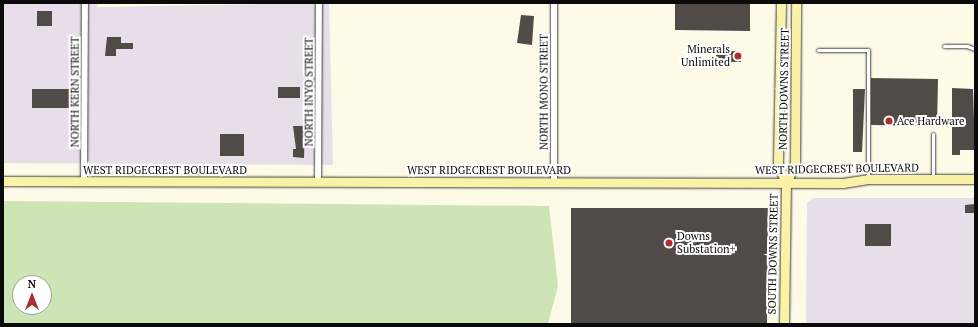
<!DOCTYPE html>
<style>
body{margin:0}
#map{position:relative;width:978px;height:327px;overflow:hidden;background:#fefae8;font-family:"PT Serif",serif}
div>[style]{position:absolute}
[style*='--x']{left:calc(var(--x)*1px);top:calc(var(--y)*1px);width:calc(var(--w)*1px);rotate:calc(var(--a)*1deg)}
.industrial>*{inset:0;background:#e8dee9}
.green>*{inset:0;background:#cde4b5}
.building>*{inset:0;background:#514b47}
.roads{filter:drop-shadow(0 0 1px #3d3d3d) drop-shadow(0 0 1px #3d3d3d)}
.lane>*{height:3px;margin:-1.5px;padding:0 1.5px;transform-origin:1.5px;border-radius:1.5px;background:#fff}
.street>*{height:6px;margin:-3px;padding:0 3px;transform-origin:3px;border-radius:3px;background:#fff}
.secondary>*{height:9px;margin:-4.5px;padding:0 4.5px;transform-origin:4.5px;border-radius:4.5px;background:#faf2a7}
.dots>*{width:11px;height:11px;translate:-50% -50%;box-sizing:border-box;border:2px solid #fff;border-radius:50%}
span{translate:-50% -50%;white-space:nowrap;text-align:center;line-height:1.15;-webkit-text-stroke:4px #fff;paint-order:stroke}
.poi-label{font-size:11px;color:#0a0a0a}
.right{translate:-100% -50%;text-align:right}
.left{translate:0 -50%;text-align:left}
.street-label{font-size:11px;color:#0a0a0a}
.frame{position:absolute;inset:0;border:4px solid #0a0a0a;pointer-events:none}
.north{position:absolute;left:12px;top:275px;width:40px;height:40px;box-sizing:border-box;background:#fff;border:1px solid #9d9d9d;border-radius:50%;rotate:0deg;font-size:11px;font-weight:700;line-height:16px;text-align:center;color:#0a0a0a}
.north::after{content:'';display:block;margin:auto;width:14px;height:18px;background:#af2c31;clip-path:polygon(50% 0,100% 100%,50% 72%,0 100%)}
</style>
<div id="map">
<div class="industrial">
<i style="clip-path:polygon(3px 3px,97px 3px,98px 7px,329px 3px,333px 165px,3px 163px)"></i>
<i style="clip-path:polygon(813px 198px,975px 198px,975px 324px,806px 324px,807px 203px)"></i>
</div>
<div class="green">
<i style="clip-path:polygon(evenodd,3px 201px,549px 206px,558px 286px,548px 324px,3px 324px,3px 201px,20px 283px,44px 283px,44px 307px,20px 307px,20px 283px)"></i>
</div>
<div class="building">
<i style="clip-path:polygon(675px 3px,750px 3px,750px 31px,675px 30px)"></i>
<i style="clip-path:polygon(37px 11px,52px 11px,52px 26px,37px 26px)"></i>
<i style="clip-path:polygon(521px 15px,534px 16px,532px 45px,517px 43px)"></i>
<i style="clip-path:polygon(107px 37px,121px 37px,121px 43px,133px 43px,133px 49px,116px 49px,116px 56px,105px 56px)"></i>
<i style="clip-path:polygon(716px 51px,741px 51px,741px 62px,716px 62px)"></i>
<i style="clip-path:polygon(871px 78px,938px 79px,937px 126px,871px 125px)"></i>
<i style="clip-path:polygon(278px 87px,300px 87px,300px 98px,278px 98px)"></i>
<i style="clip-path:polygon(952px 88px,973px 89px,975px 150px,960px 150px,960px 155px,952px 155px)"></i>
<i style="clip-path:polygon(32px 89px,72px 89px,72px 108px,32px 108px)"></i>
<i style="clip-path:polygon(853px 89px,865px 89px,862px 152px,853px 152px)"></i>
<i style="clip-path:polygon(293px 126px,305px 126px,304px 158px,293px 157px,293px 149px,296px 149px)"></i>
<i style="clip-path:polygon(220px 134px,244px 134px,244px 156px,220px 156px)"></i>
<i style="clip-path:polygon(975px 204px,975px 213px,965px 213px,965px 205px)"></i>
<i style="clip-path:polygon(571px 208px,768px 208px,767px 324px,571px 324px)"></i>
<i style="clip-path:polygon(865px 224px,891px 224px,891px 246px,865px 246px)"></i>
</div>
<div class="roads">
<div class="lane">
<i style="--x:944;--y:46;--w:23;--a:0"></i>
<i style="--x:967;--y:46;--w:9;--a:21"></i>
<i style="--x:818;--y:50;--w:50;--a:0"></i>
<i style="--x:868;--y:50;--w:128;--a:90"></i>
<i style="--x:933;--y:134;--w:43;--a:90"></i>
</div>
<div class="street">
<i style="--x:554;--y:3;--w:179;--a:90"></i>
<i style="--x:84;--y:181;--w:178;--a:-89.7"></i>
<i style="--x:318;--y:182;--w:179;--a:-89.7"></i>
</div>
<div class="secondary">
<i style="--x:781;--y:3;--w:162;--a:91.1"></i>
<i style="--x:778;--y:165;--w:20;--a:66"></i>
<i style="--x:3;--y:181;--w:840;--a:0.14"></i>
<i style="--x:843;--y:183;--w:25;--a:-9"></i>
<i style="--x:868;--y:179;--w:107;--a:0"></i>
<i style="--x:784;--y:324;--w:141;--a:-89.2"></i>
<i style="--x:786;--y:183;--w:22;--a:-66"></i>
<i style="--x:795;--y:163;--w:160;--a:-89.6"></i>
</div>
</div>
<div class="dots">
<i style="left:738px;top:56px;background:#af2c31"></i>
<i style="left:889px;top:121px;background:#af2c31"></i>
<i style="left:669px;top:243px;background:#af2c31"></i>
</div>
<div class="poi-label">
<span class="right" style="left:730px;top:56px">Minerals<br>Unlimited</span>
<span class="left" style="left:897px;top:121px">Ace Hardware</span>
<span class="left" style="left:677px;top:243px">Downs<br>Substation+</span>
</div>
<div class="street-label">
<span style="left:784px;top:89px;rotate:-89deg">NORTH DOWNS STREET</span>
<span style="left:75px;top:92px;rotate:-90deg">NORTH KERN STREET</span>
<span style="left:309px;top:92px;rotate:-90deg">NORTH INYO STREET</span>
<span style="left:544px;top:92px;rotate:-90deg">NORTH MONO STREET</span>
<span style="left:837px;top:169px;rotate:-1deg">WEST RIDGECREST BOULEVARD</span>
<span style="left:165px;top:170px">WEST RIDGECREST BOULEVARD</span>
<span style="left:489px;top:170px">WEST RIDGECREST BOULEVARD</span>
<span style="left:773px;top:254px;rotate:-89deg">SOUTH DOWNS STREET</span>
</div>
<div class="frame"></div>
<div class="north">N</div>
</div>
